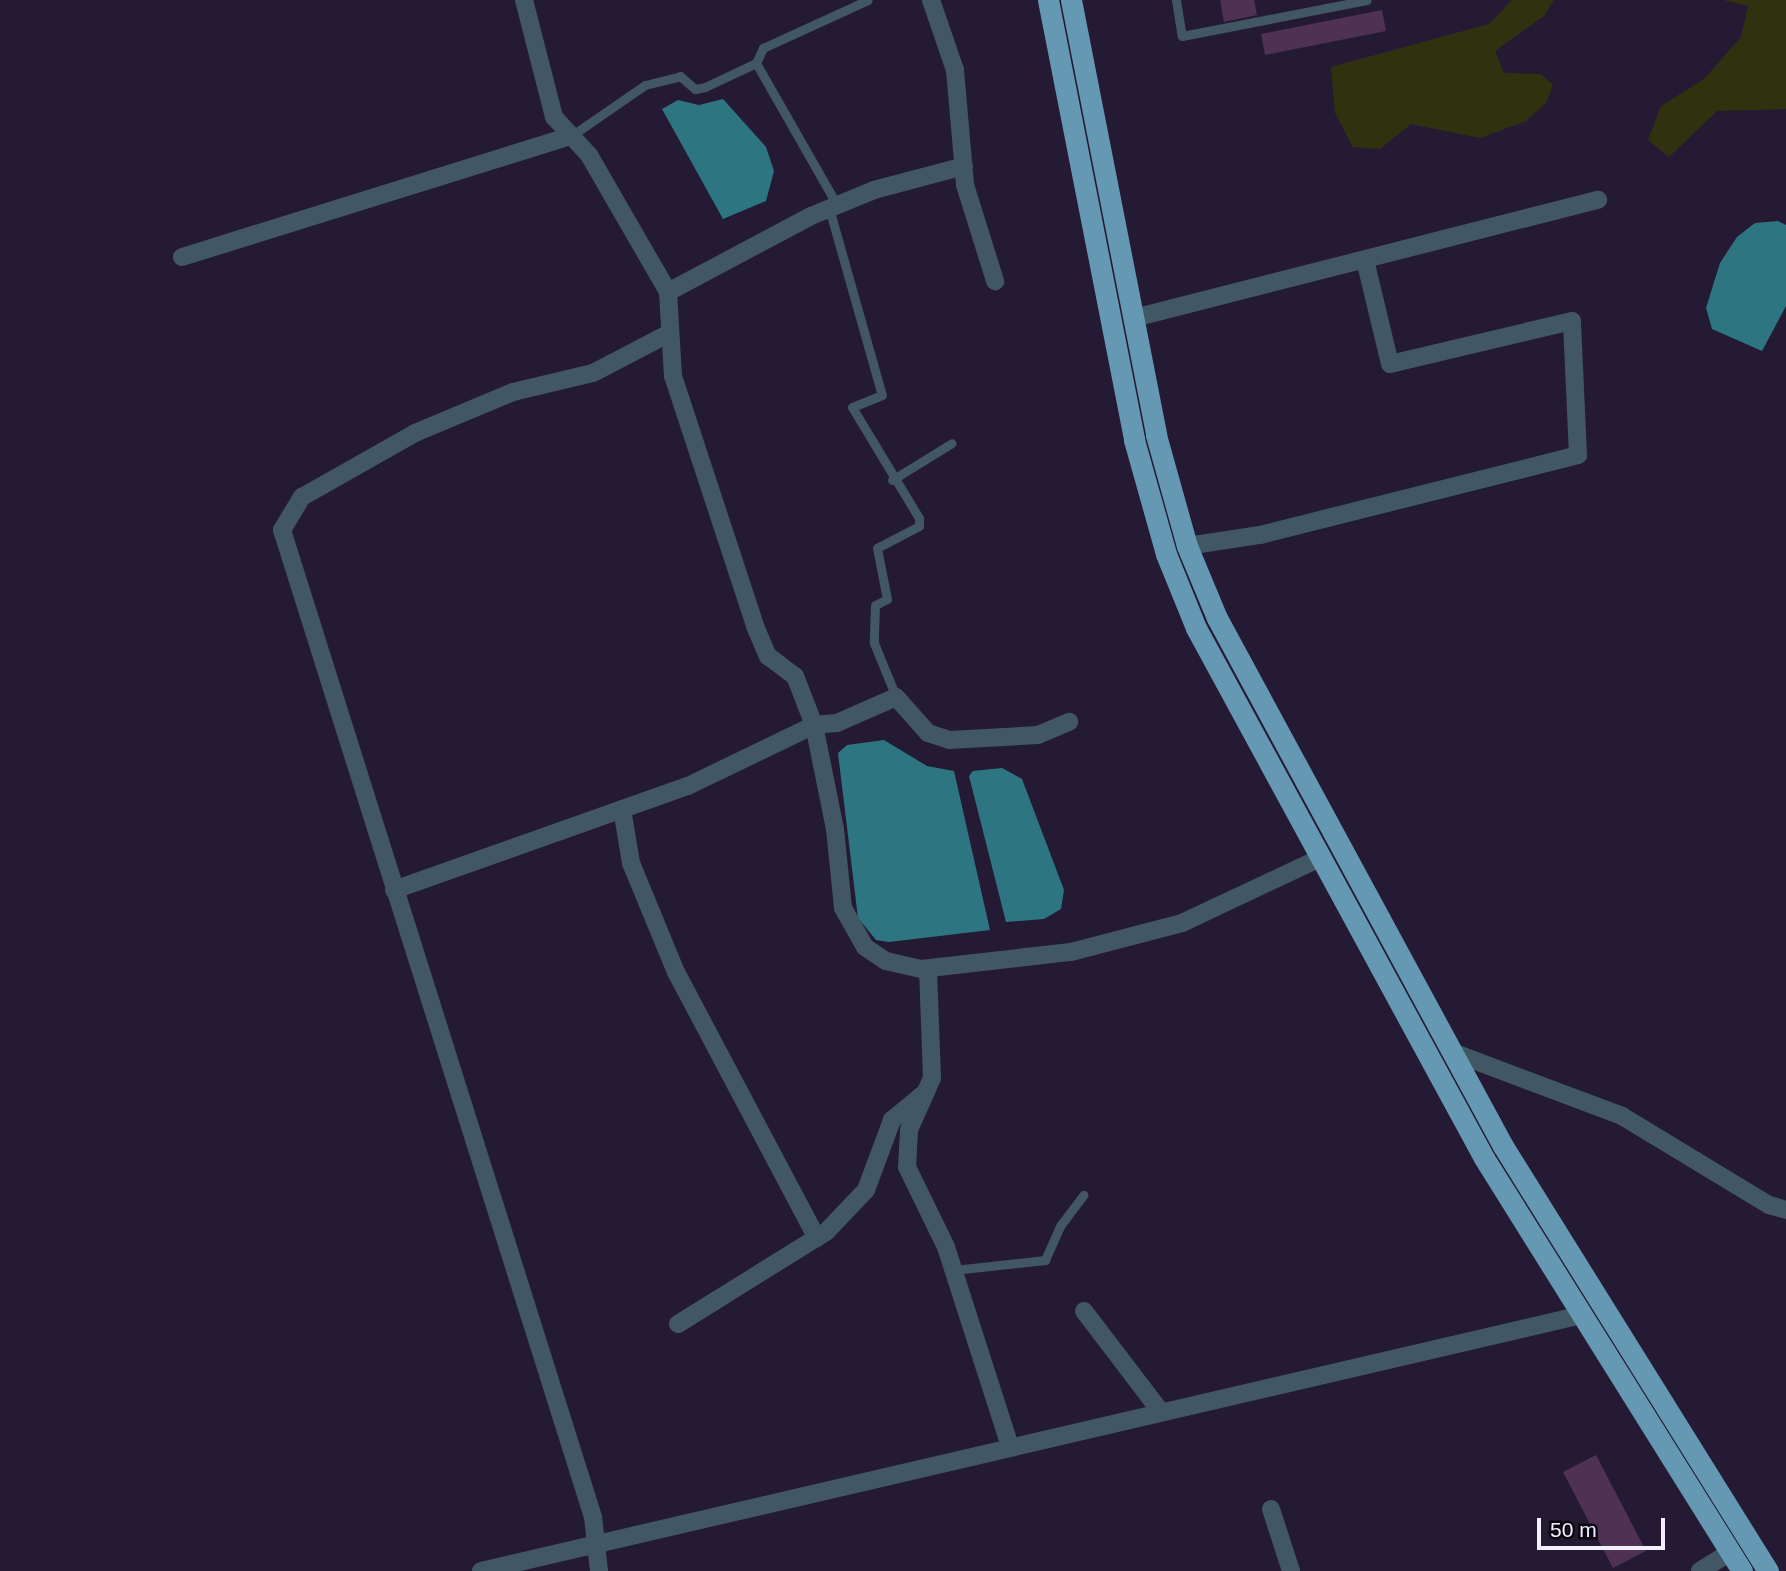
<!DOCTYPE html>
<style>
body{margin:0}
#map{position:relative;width:1786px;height:1571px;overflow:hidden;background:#251a34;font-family:Helvetica,sans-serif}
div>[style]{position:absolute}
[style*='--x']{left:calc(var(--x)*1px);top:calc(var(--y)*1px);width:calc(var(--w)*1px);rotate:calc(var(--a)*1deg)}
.green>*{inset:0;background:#30320f}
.water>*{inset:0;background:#2d7681}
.building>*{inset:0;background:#4f3156}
.service>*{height:9px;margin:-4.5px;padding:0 4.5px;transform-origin:4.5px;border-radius:4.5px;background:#415763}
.minor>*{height:18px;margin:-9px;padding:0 9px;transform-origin:9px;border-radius:9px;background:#415763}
.trunk>*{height:21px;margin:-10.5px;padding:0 10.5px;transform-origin:10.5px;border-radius:10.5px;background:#6598b3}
span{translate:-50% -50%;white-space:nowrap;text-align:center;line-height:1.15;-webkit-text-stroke:5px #0c0813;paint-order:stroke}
.scale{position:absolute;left:1537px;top:1518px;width:128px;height:32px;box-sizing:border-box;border:4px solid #f4effd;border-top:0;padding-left:9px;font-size:21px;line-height:24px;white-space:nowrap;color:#f4effd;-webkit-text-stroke:5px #0c0813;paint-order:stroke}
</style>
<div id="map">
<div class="green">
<i style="clip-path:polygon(1512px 0,1554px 0,1544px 16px,1495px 51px,1504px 73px,1541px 74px,1553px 85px,1546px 103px,1526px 121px,1480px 138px,1411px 124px,1380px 149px,1353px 147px,1335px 113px,1331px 67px,1489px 24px)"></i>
<i style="clip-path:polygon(1723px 0,1786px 0,1786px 109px,1717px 111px,1669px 157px,1648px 140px,1661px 106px,1704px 79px,1741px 37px,1748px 6px)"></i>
</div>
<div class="water">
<i style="clip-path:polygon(723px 99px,766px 147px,774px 171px,766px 201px,723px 219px,662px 109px,678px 100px,699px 105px)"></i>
<i style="clip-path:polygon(1778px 221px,1786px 225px,1786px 306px,1762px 351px,1712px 329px,1706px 308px,1720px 263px,1737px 237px,1755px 223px)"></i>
<i style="clip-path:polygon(884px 740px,927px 766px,954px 771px,990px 930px,889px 942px,876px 940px,858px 918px,838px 753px,847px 745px)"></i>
<i style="clip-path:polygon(1002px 768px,1022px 779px,1064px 890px,1061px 909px,1044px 919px,1006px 922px,969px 776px,973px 771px)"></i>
</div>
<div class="building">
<i style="clip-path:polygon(1220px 0,1254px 0,1257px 15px,1224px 22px)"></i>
<i style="clip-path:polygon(1382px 10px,1386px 31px,1265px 55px,1261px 34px)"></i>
<i style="clip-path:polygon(1596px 1455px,1646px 1551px,1613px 1568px,1563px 1472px)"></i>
</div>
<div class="service">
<i style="--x:1176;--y:0;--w:36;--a:81"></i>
<i style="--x:1182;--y:36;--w:188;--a:-11"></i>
<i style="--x:756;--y:63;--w:163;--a:60.3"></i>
<i style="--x:571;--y:136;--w:90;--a:-34.6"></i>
<i style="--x:645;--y:85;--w:36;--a:-14"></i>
<i style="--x:680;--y:76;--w:20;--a:41"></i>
<i style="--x:695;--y:89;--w:10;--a:-11"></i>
<i style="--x:705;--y:87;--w:56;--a:-25.2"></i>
<i style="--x:756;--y:63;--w:17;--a:-65"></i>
<i style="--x:763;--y:48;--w:115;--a:-24.6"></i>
<i style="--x:829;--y:208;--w:194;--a:74.2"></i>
<i style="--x:882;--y:395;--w:32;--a:158"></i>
<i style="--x:852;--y:407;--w:130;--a:58.9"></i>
<i style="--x:919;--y:518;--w:8;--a:90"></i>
<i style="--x:919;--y:526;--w:47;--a:152.4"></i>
<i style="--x:877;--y:548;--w:52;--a:78.9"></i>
<i style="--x:887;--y:599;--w:13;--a:153"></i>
<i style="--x:875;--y:605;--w:38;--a:92"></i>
<i style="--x:874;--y:643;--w:58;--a:67.8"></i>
<i style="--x:892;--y:480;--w:70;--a:-31.7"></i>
<i style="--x:954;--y:1270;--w:92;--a:-6.3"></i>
<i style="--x:1045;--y:1260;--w:37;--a:-66"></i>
<i style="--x:1060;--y:1226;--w:39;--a:-53"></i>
</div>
<div class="minor">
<i style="--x:524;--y:0;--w:121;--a:75.6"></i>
<i style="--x:554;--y:117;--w:52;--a:47.4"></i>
<i style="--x:589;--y:155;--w:158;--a:60"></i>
<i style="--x:668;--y:292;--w:84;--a:86.6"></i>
<i style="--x:673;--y:376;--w:263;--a:71.8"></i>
<i style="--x:755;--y:626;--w:33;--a:67"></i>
<i style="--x:768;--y:656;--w:34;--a:37"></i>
<i style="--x:795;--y:676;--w:53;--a:68.8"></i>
<i style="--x:814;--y:725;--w:106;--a:78.6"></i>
<i style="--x:835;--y:829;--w:79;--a:84.2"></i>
<i style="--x:843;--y:908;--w:45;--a:60.6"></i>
<i style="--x:865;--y:947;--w:25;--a:34"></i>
<i style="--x:886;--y:961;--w:36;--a:13"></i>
<i style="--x:921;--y:969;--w:151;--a:-6.5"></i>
<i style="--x:1071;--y:952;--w:115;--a:-14.6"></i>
<i style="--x:1182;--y:923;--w:153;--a:-25.2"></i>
<i style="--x:931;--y:0;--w:74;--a:71.1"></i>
<i style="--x:955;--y:70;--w:115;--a:85"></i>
<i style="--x:965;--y:185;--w:101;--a:72.6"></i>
<i style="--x:182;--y:257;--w:407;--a:-17.3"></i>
<i style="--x:668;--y:292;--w:162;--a:-28"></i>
<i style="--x:811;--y:216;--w:68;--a:-22.4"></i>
<i style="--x:874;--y:190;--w:93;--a:-14.9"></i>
<i style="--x:1134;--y:318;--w:479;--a:-14.3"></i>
<i style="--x:1187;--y:546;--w:74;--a:-8.6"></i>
<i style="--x:1260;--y:535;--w:328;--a:-14.1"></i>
<i style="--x:1578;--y:455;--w:134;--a:-92.6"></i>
<i style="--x:1572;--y:321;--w:187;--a:166.7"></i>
<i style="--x:1390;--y:364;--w:107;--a:-103.5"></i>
<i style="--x:622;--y:809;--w:55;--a:80.5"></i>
<i style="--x:631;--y:863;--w:118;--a:67.6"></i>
<i style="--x:676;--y:972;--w:301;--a:62.1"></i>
<i style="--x:394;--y:890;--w:312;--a:-19.5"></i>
<i style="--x:688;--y:786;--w:140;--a:-25.8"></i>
<i style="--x:814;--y:725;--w:23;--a:-5"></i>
<i style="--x:837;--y:723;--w:64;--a:-23.8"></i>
<i style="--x:896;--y:697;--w:48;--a:48.4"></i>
<i style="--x:928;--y:733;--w:22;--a:18"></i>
<i style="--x:949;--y:740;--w:89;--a:-3.2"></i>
<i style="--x:1038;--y:735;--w:34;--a:-23"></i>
<i style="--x:928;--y:969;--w:109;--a:87.9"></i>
<i style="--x:932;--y:1078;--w:57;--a:113.9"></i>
<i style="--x:909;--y:1130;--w:37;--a:93"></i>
<i style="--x:907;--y:1167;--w:89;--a:64"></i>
<i style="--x:946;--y:1247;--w:209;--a:72.2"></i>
<i style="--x:1452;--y:1052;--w:182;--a:20.6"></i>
<i style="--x:1622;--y:1116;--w:172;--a:31.2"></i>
<i style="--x:1769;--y:1205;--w:18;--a:16"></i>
<i style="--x:1084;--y:1311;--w:127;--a:52.7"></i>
<i style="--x:678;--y:1324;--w:174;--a:-31.9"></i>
<i style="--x:826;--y:1232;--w:58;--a:-46.4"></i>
<i style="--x:866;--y:1190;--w:75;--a:-69.6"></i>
<i style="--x:892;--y:1120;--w:44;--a:-39.5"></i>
<i style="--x:1271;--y:1509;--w:65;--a:72.1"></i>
<i style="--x:481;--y:1571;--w:1130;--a:-13.09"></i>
<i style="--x:599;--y:1571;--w:54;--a:-96.3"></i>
<i style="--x:593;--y:1517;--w:1035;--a:-107.49"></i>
<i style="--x:282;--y:530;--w:39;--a:-59"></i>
<i style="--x:302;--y:497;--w:130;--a:-29.5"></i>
<i style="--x:415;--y:433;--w:106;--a:-22.7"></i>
<i style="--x:513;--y:392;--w:82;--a:-13.4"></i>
<i style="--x:593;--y:373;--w:87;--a:-27.5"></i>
<i style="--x:1700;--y:1571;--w:36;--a:-32"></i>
</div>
<div class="trunk">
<i style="--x:1048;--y:0;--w:448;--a:78.9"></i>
<i style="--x:1134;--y:440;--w:118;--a:74.3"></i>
<i style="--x:1166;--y:554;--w:80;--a:67.9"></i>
<i style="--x:1196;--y:628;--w:603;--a:61.48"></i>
<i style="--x:1484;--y:1158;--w:487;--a:58"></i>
<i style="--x:1071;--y:0;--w:443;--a:78.9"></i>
<i style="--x:1156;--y:435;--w:115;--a:74.4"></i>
<i style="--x:1187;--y:546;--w:78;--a:67.4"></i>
<i style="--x:1217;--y:618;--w:600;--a:61.56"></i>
<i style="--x:1503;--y:1146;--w:501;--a:58.06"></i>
</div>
<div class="scale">50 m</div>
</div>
